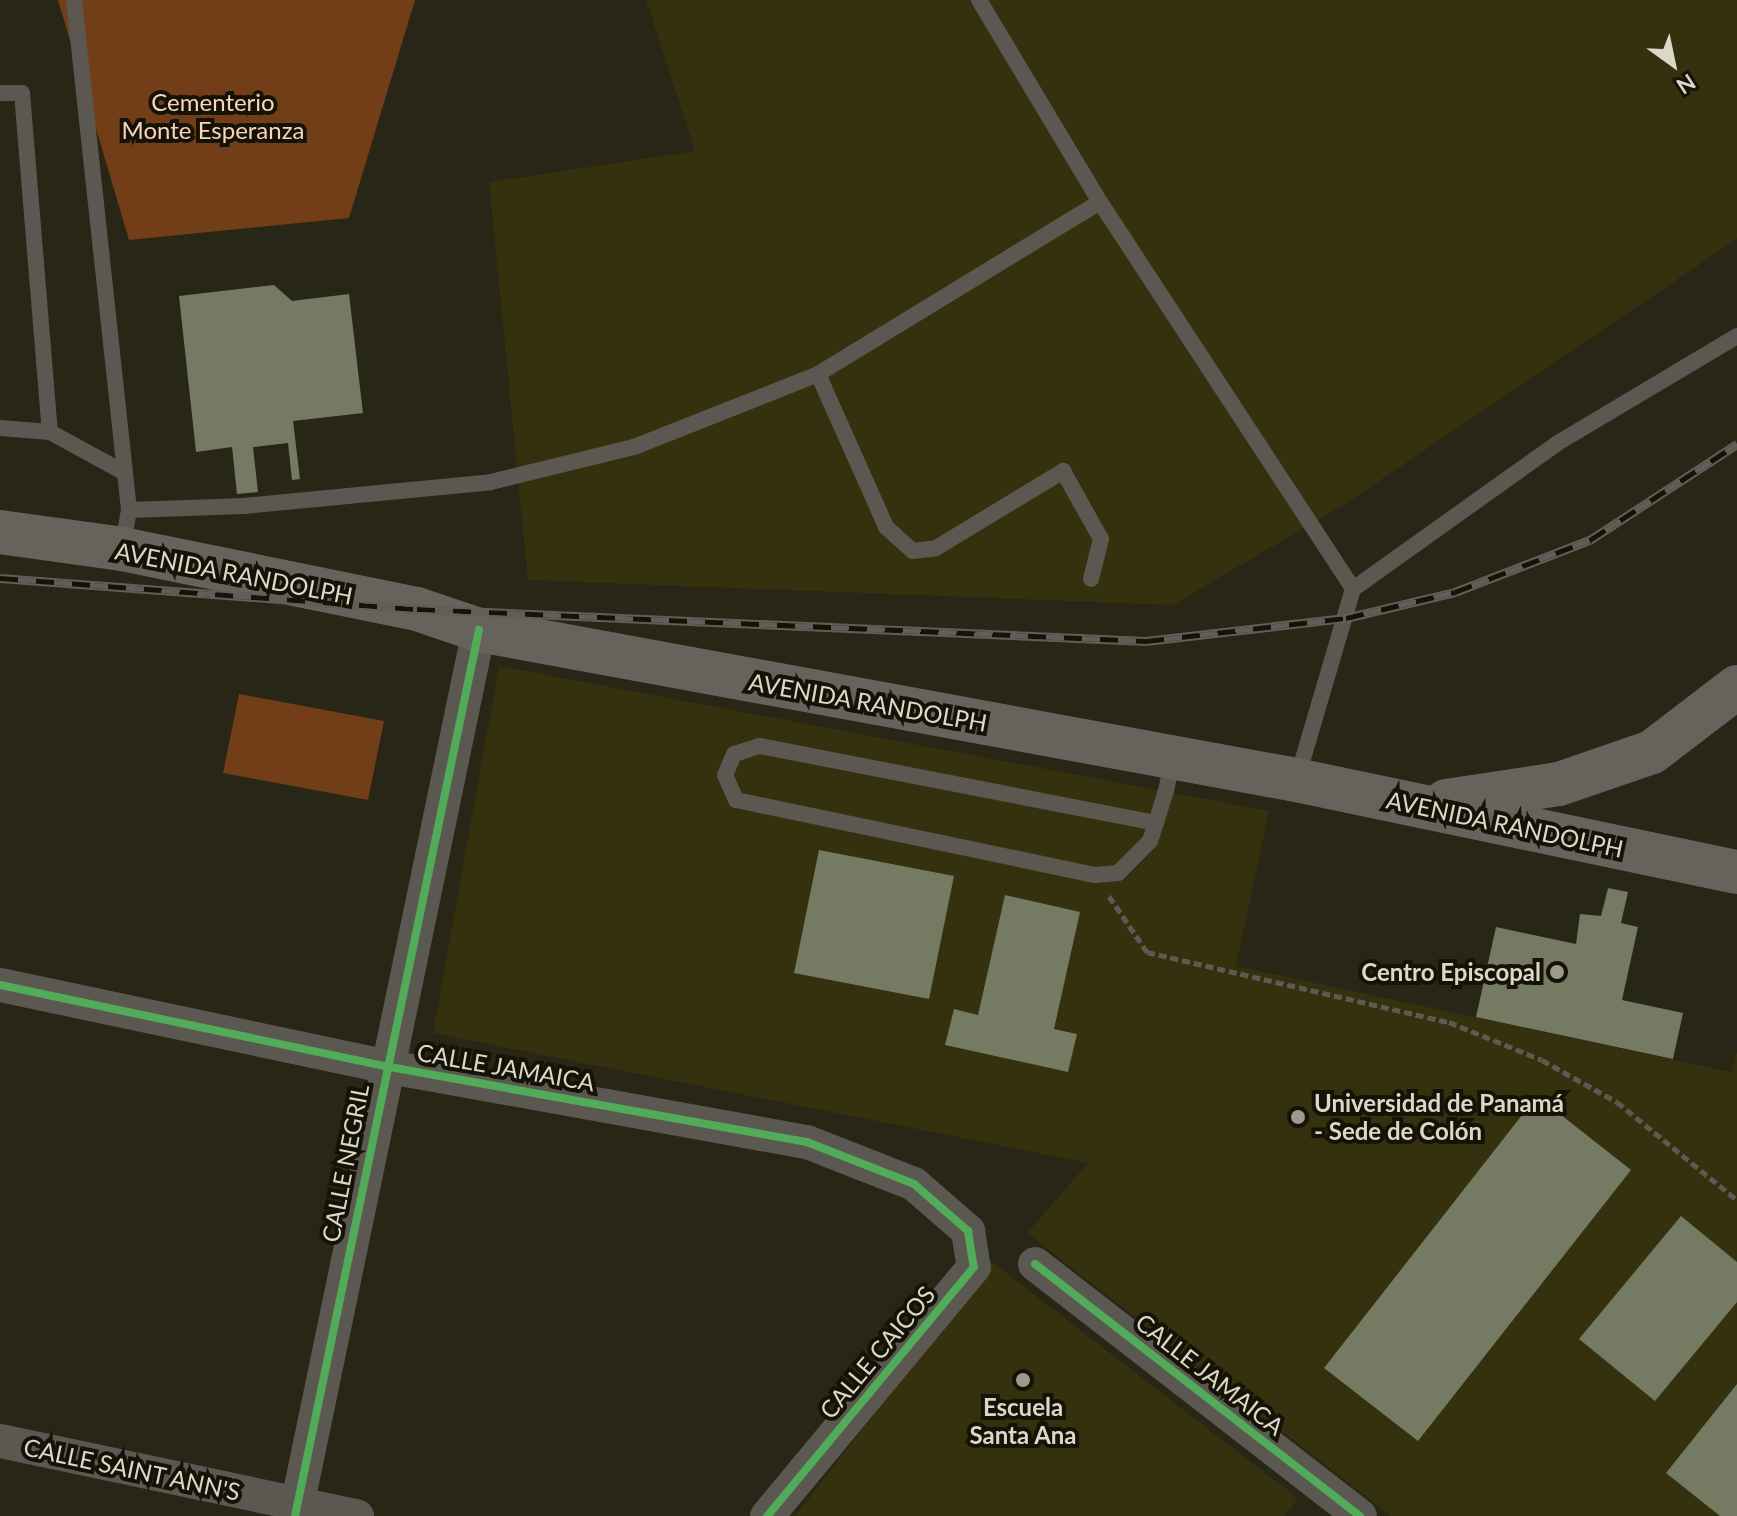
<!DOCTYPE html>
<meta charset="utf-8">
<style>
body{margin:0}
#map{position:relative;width:1737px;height:1516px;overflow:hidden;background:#282617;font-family:Lato,sans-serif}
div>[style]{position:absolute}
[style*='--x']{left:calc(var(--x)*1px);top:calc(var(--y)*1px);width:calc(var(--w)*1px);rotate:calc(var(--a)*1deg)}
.built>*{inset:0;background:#35300d}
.green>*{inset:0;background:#723e18}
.building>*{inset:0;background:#757a63}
.path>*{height:5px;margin-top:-2.5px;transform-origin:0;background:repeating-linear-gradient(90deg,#5c5a52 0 8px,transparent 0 12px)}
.lane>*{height:16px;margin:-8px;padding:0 8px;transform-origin:8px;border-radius:8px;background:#5b5852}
.street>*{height:34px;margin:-17px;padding:0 17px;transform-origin:17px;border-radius:17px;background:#5b5852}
.secondary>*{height:44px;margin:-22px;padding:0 22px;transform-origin:22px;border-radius:22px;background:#66625c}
.rail>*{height:9px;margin-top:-4.5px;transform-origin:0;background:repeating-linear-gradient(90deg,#151308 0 18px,#605e57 0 36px);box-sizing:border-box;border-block:2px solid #605e57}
.cycleway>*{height:8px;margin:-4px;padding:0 4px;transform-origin:4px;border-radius:4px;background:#51ab58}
.dots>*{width:22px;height:22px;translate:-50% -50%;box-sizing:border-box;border:4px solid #151308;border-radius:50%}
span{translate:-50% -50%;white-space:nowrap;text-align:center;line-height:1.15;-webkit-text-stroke:8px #151308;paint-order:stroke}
.park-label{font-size:24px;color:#fad3bb}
.street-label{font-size:24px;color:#dbd8c8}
.poi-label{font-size:24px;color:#dbd8c8;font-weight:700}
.right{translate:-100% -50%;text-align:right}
.left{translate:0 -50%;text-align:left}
.north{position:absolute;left:1633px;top:24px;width:80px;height:80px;-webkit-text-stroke:6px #151308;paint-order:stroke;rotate:147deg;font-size:22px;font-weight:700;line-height:32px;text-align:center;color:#dbd8c8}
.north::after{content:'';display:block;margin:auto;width:28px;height:36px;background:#dbd8c8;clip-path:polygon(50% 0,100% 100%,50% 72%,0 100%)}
</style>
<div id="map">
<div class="built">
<i style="clip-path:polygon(646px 0,1737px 0,1737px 239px,1345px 504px,1173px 605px,528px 580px,489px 182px,695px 151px)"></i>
<i style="clip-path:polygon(499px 666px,1269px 811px,1236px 966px,1731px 1072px,1737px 1051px,1737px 1516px,1391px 1516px,1027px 1233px,1088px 1163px,433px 1033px)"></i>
<i style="clip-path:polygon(992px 1262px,1298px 1498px,1285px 1516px,795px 1516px)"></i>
</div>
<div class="green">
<i style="clip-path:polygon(58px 0,415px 0,349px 218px,129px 240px)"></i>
<i style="clip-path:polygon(239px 694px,384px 721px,368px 800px,223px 773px)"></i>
</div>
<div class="building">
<i style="clip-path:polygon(274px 285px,292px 301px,349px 294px,363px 413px,293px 421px,300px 479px,292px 480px,288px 443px,253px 447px,258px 492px,237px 494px,232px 447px,196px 452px,179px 296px)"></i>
<i style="clip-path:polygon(819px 850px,954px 876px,929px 999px,794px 973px)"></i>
<i style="clip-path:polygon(1608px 888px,1628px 892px,1621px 923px,1638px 927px,1622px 1000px,1683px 1013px,1673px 1059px,1476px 1017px,1496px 927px,1576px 944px,1580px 914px,1601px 916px)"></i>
<i style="clip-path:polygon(1005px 895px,1080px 912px,1054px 1029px,1077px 1034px,1068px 1072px,945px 1045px,954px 1009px,978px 1015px)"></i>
<i style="clip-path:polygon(1537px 1096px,1631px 1170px,1418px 1441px,1324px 1368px)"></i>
<i style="clip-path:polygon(1681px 1216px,1737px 1262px,1737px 1302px,1655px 1401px,1579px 1339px)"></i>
<i style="clip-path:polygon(1737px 1384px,1737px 1516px,1720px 1516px,1666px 1473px)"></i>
</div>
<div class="path">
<i style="--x:1109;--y:896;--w:68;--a:55.8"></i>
<i style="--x:1147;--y:952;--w:310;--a:13.1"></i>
<i style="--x:1449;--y:1022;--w:100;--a:22.2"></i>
<i style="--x:1542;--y:1060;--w:86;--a:29.2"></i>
<i style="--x:1617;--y:1102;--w:155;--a:39.2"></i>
</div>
<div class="lane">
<i style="--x:74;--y:0;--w:513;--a:83.84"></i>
<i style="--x:129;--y:510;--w:39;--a:100"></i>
<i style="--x:979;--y:0;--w:235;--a:59.1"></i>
<i style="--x:1100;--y:202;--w:462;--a:56.8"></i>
<i style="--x:0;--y:93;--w:22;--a:0"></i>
<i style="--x:22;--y:93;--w:340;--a:85.3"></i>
<i style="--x:818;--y:374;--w:167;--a:66"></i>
<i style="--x:886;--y:527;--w:36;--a:42"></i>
<i style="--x:913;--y:551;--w:23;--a:-7"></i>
<i style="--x:936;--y:548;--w:149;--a:-31.2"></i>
<i style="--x:1063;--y:471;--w:78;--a:60.8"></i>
<i style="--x:1101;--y:539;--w:41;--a:104"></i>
<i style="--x:0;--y:428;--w:50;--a:4.6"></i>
<i style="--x:50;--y:432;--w:85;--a:28.7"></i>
<i style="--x:129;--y:510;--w:115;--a:-2"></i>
<i style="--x:244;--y:506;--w:248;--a:-5.5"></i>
<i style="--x:491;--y:482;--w:147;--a:-13.8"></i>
<i style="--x:634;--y:447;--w:198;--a:-21.6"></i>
<i style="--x:818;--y:374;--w:330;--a:-31.4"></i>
<i style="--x:1297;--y:779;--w:198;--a:-73.6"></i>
<i style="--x:1353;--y:589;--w:249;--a:-35.5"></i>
<i style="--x:1556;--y:444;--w:211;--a:-30.8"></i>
<i style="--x:1156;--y:823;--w:404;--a:-169"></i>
<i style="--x:759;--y:746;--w:26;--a:162"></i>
<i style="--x:734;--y:754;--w:23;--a:113"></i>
<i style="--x:725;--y:775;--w:27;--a:66"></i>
<i style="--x:736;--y:800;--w:367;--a:11.8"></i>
<i style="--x:1095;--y:875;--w:23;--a:-5"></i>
<i style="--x:1118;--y:873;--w:45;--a:-45"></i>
<i style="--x:1150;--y:841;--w:19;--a:-72"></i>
<i style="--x:1156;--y:823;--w:34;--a:-73"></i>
<i style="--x:1166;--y:791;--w:33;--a:-78"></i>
</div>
<div class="street">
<i style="--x:0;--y:985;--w:392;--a:11.9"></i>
<i style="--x:384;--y:1066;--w:430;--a:10.2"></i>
<i style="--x:807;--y:1142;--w:115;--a:21.4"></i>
<i style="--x:914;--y:1184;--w:72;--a:41"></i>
<i style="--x:968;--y:1231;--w:36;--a:81"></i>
<i style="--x:974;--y:1267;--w:324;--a:129.7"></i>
<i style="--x:1035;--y:1264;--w:411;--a:37.8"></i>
<i style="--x:0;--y:1441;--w:365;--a:11.9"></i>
<i style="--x:295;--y:1516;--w:905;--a:-78.27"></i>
</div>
<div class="secondary">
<i style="--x:0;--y:532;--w:123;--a:7.9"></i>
<i style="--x:122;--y:549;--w:301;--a:11.5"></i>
<i style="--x:417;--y:609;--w:65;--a:18.7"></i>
<i style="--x:479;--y:630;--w:831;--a:10.4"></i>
<i style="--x:1296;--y:780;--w:450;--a:11.8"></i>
<i style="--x:1446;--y:801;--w:114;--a:-8.6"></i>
<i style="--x:1559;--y:784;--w:98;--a:-19"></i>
<i style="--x:1652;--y:752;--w:107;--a:-37.4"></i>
</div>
<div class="rail">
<i style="--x:0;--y:578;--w:418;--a:4.3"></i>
<i style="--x:417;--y:609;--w:730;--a:2.51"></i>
<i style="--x:1146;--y:641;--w:201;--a:-6.6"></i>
<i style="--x:1346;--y:618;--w:112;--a:-13.4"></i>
<i style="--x:1455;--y:592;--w:145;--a:-21.1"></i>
<i style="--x:1590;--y:540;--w:176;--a:-33.1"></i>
</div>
<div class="cycleway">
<i style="--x:0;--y:985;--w:392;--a:11.9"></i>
<i style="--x:384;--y:1066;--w:430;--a:10.2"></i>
<i style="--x:807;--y:1142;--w:115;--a:21.4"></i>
<i style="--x:914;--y:1184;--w:72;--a:41"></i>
<i style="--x:968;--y:1231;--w:36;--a:81"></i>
<i style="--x:974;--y:1267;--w:324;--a:129.7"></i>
<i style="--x:1035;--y:1264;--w:411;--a:37.8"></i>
<i style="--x:295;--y:1516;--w:905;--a:-78.27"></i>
</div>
<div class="dots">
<i style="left:1557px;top:972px;background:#9c9a8a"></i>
<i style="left:1298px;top:1117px;background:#9c9a8a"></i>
<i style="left:1023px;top:1380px;background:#9c9a8a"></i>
</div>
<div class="park-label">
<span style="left:213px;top:116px">Cementerio<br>Monte Esperanza</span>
</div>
<div class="street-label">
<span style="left:234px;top:573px;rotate:11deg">AVENIDA RANDOLPH</span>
<span style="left:868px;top:702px;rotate:10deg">AVENIDA RANDOLPH</span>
<span style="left:1505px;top:824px;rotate:12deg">AVENIDA RANDOLPH</span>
<span style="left:506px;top:1067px;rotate:10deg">CALLE JAMAICA</span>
<span style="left:345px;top:1163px;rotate:-79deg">CALLE NEGRIL</span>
<span style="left:877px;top:1352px;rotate:-50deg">CALLE CAICOS</span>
<span style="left:1210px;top:1374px;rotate:38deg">CALLE JAMAICA</span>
<span style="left:132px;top:1469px;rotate:12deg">CALLE SAINT ANN'S</span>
</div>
<div class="poi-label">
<span class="right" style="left:1541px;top:972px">Centro Episcopal</span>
<span class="left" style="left:1314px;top:1117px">Universidad de Panamá<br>- Sede de Colón</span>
<span style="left:1023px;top:1421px">Escuela<br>Santa Ana</span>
</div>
<div class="north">N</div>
</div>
